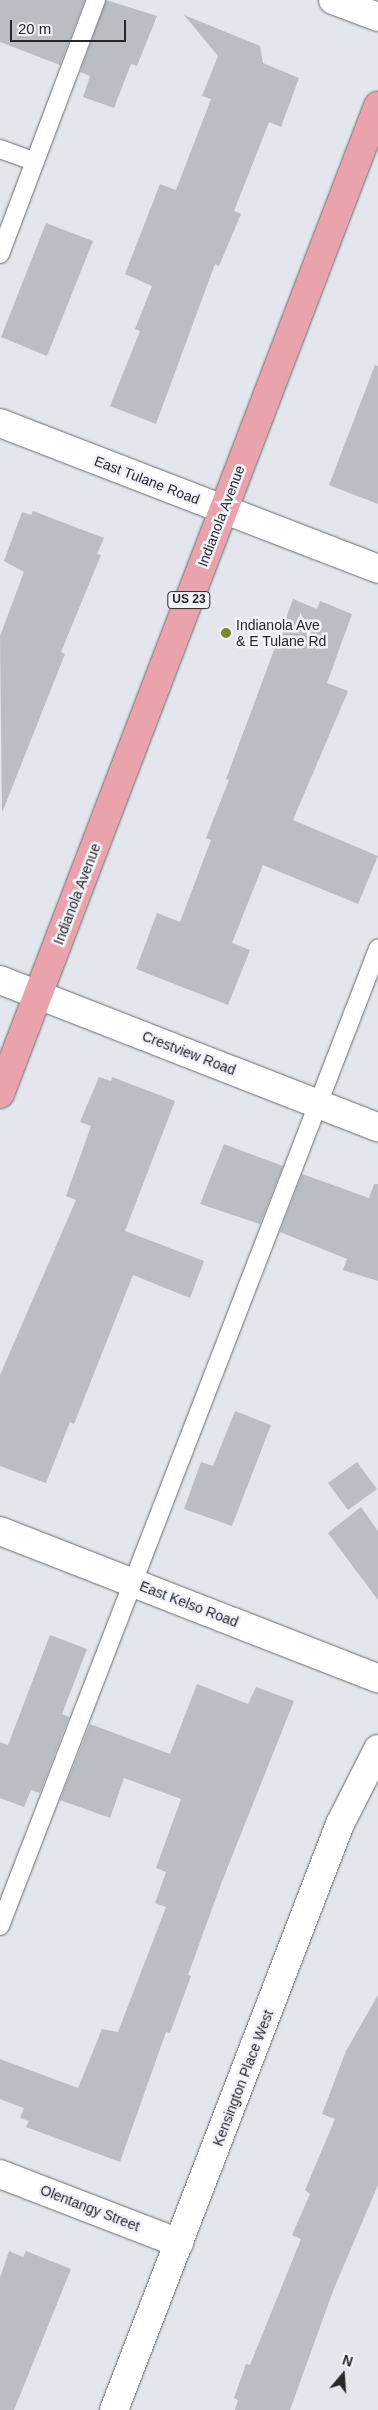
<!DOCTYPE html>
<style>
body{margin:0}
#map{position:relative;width:378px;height:2410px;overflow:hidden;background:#e3e6ec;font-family:Helvetica,sans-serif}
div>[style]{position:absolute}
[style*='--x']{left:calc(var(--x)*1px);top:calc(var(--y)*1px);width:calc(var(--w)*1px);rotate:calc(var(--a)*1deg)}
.building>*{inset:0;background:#babdc3}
.roads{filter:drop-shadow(0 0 1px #696c71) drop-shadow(0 0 1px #696c71)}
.lane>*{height:18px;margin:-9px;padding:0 9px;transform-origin:9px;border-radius:9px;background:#fff}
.street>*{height:28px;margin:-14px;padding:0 14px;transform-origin:14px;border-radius:14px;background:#fff}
.primary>*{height:28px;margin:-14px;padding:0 14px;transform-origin:14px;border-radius:14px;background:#eaa3ad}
.dots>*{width:14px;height:14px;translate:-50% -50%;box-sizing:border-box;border:2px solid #f0f3fa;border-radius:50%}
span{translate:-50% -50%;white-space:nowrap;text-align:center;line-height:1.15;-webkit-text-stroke:5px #f0f3fa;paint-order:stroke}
.shield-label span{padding:1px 4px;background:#f0f3fa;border:1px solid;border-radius:4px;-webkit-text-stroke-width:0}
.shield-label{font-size:12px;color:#262729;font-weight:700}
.street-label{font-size:14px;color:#262729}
.poi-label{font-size:14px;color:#262729}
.left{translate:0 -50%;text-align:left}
.north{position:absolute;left:318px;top:2350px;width:50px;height:50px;-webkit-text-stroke:4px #f0f3fa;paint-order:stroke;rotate:18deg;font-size:14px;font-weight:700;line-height:20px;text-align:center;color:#262729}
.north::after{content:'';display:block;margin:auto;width:18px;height:22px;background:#262729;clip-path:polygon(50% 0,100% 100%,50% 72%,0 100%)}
.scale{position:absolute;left:10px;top:20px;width:116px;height:22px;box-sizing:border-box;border:2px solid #262729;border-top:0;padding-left:6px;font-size:15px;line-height:18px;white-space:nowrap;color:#262729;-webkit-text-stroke:4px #f0f3fa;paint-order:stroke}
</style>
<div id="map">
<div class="building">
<i style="clip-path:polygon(0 0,85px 0,60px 65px,0 42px)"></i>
<i style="clip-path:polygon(106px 0,157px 16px,137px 66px,131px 64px,114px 108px,83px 97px,90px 76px,80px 72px)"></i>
<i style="clip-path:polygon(184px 15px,260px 46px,263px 63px,299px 78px,281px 127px,269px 122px,234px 211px,241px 214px,219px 266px,215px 264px,156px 424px,110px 406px,140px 331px,135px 329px,152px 286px,125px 274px,160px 184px,176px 190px,211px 99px,202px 96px,218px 56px)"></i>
<i style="clip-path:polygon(46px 223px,93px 241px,47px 356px,1px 337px)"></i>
<i style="clip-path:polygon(375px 365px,378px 366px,378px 504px,329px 485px)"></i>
<i style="clip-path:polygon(33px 511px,104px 538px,97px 554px,101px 555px,61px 652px,65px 654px,2px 813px,0 636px,24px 572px,4px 561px,22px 512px,31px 515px)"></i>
<i style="clip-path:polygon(293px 599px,317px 609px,320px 601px,352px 614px,327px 683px,348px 691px,293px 820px,378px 856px,358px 904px,263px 865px,232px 943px,250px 950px,228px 1005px,136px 969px,157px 913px,180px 922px,211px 840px,206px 838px,229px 780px,226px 779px)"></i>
<i style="clip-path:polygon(99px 1077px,111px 1081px,112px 1077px,175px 1101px,125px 1231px,204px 1261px,190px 1298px,133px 1275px,74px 1424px,70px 1422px,46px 1483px,0 1466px,0 1375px,76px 1200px,66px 1196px,91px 1126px,80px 1122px)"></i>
<i style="clip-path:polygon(224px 1144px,283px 1166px,260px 1224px,200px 1204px)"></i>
<i style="clip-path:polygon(302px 1174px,369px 1198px,374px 1184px,378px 1184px,378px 1281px,343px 1270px,347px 1259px,280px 1232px)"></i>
<i style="clip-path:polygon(235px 1411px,271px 1425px,232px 1526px,184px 1509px,201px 1462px,213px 1466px)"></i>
<i style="clip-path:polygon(357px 1462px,377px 1489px,348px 1510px,328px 1483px)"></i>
<i style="clip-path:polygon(361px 1507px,378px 1531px,378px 1600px,328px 1533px)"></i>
<i style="clip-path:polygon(50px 1635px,87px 1649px,62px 1714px,69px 1717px,40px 1793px,31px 1790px,24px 1807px,0 1798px,0 1742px,8px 1745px)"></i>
<i style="clip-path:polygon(197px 1684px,248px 1704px,256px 1687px,294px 1701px,221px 1884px,188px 1975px,191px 1976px,170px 2033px,166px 2032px,120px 2162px,26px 2127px,29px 2121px,20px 2118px,24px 2108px,0 2099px,0 2059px,78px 2088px,102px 2029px,118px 2032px,166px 1907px,155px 1903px,166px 1872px,156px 1868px,181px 1799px,124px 1778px,110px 1818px,60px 1800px,90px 1724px,170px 1754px)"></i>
<i style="clip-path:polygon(378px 1995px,378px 2185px,333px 2291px,290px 2410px,235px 2410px,238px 2400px,234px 2398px,246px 2364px,250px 2365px,301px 2239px,292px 2235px,310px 2194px,305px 2190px,335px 2119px,322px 2114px,346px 2051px)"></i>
<i style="clip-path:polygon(9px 2251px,23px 2257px,26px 2251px,71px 2269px,14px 2410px,0 2410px,0 2278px)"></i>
</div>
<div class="roads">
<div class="lane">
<i style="--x:0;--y:149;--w:37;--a:20"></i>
<i style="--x:0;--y:254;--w:272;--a:-69.3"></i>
<i style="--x:0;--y:1926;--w:1048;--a:-68.85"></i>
</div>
<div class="street">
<i style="--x:333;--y:0;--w:48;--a:20.7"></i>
<i style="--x:0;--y:423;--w:405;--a:21.1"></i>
<i style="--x:0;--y:980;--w:406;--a:21.3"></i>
<i style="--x:0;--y:1531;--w:406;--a:21.3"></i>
<i style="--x:0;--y:2174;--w:192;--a:21.1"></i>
<i style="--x:114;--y:2410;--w:628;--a:-68.91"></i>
<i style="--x:340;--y:1824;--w:84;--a:-63.1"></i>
</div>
<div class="primary">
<i style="--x:0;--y:1094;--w:1058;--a:-69.06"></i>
</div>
</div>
<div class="dots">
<i style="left:226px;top:633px;background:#7b8734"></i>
</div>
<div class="shield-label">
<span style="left:189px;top:600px">US 23</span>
</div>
<div class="street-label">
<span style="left:147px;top:480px;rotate:21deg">East Tulane Road</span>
<span style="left:221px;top:516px;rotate:-69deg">Indianola Avenue</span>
<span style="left:77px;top:894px;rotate:-69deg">Indianola Avenue</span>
<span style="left:189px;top:1053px;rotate:21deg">Crestview Road</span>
<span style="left:189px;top:1604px;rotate:21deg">East Kelso Road</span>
<span style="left:243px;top:2078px;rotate:-69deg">Kensington Place West</span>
<span style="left:90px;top:2208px;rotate:21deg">Olentangy Street</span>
</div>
<div class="poi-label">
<span class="left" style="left:236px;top:633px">Indianola Ave<br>&amp; E Tulane Rd</span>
</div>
<div class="north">N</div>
<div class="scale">20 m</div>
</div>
